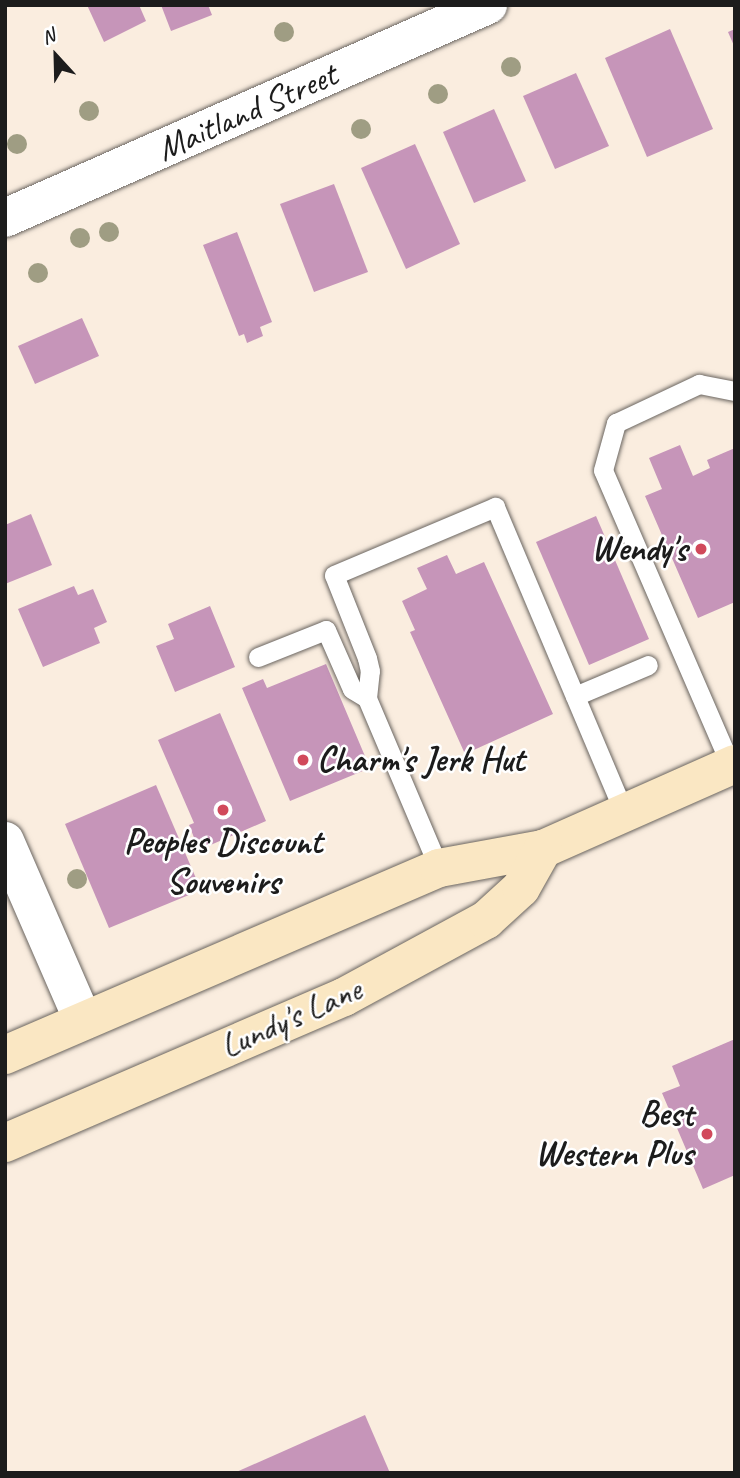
<!DOCTYPE html>
<style>
body{margin:0}
#map{position:relative;width:740px;height:1478px;overflow:hidden;background:#faeddf;font-family:Caveat,sans-serif}
div>[style]{position:absolute}
[style*='--x']{left:calc(var(--x)*1px);top:calc(var(--y)*1px);width:calc(var(--w)*1px);rotate:calc(var(--a)*1deg)}
.building>*{inset:0;background:#c695b9}
.roads{filter:drop-shadow(0 0 2px #6a6560) drop-shadow(0 0 2px #6a6560)}
.service>*{height:19px;margin:-9.5px;padding:0 9.5px;transform-origin:9.5px;border-radius:9.5px;background:#fff}
.minor>*{height:38px;margin:-19px;padding:0 19px;transform-origin:19px;border-radius:19px;background:#fff}
.secondary>*{height:38px;margin:-19px;padding:0 19px;transform-origin:19px;border-radius:19px;background:#fae7c3}
.trees>*{width:20px;height:20px;margin:-10px;border-radius:50%;background:#9f9d83}
.dots>*{width:19px;height:19px;translate:-50% -50%;box-sizing:border-box;border:4px solid #fff;border-radius:50%}
span{translate:-50% -50%;white-space:nowrap;text-align:center;line-height:1.15;-webkit-text-stroke:5px #fff;paint-order:stroke}
.street-label{font-size:35px;color:#1c1c1c}
.poi-label{font-size:35px;color:#1c1c1c;font-weight:700}
.right{translate:-100% -50%;text-align:right}
.left{translate:0 -50%;text-align:left}
.frame{position:absolute;inset:0;border:7px solid #1c1c1c;pointer-events:none}
.north{position:absolute;left:21px;top:21px;width:70px;height:70px;-webkit-text-stroke:5px #fff;paint-order:stroke;rotate:338deg;font-size:19px;font-weight:700;line-height:28px;text-align:center;color:#1c1c1c}
.north::after{content:'';display:block;margin:auto;width:24px;height:32px;background:#1c1c1c;clip-path:polygon(50% 0,100% 100%,50% 72%,0 100%)}
</style>
<div id="map">
<div class="building">
<i style="clip-path:polygon(87px 5px,139px 5px,146px 21px,104px 42px)"></i>
<i style="clip-path:polygon(161px 5px,208px 5px,212px 15px,171px 31px)"></i>
<i style="clip-path:polygon(670px 29px,713px 129px,647px 157px,605px 58px)"></i>
<i style="clip-path:polygon(735px 29px,735px 48px,728px 32px)"></i>
<i style="clip-path:polygon(576px 73px,609px 146px,555px 169px,523px 96px)"></i>
<i style="clip-path:polygon(494px 109px,526px 181px,474px 203px,443px 132px)"></i>
<i style="clip-path:polygon(415px 144px,460px 244px,406px 269px,361px 168px)"></i>
<i style="clip-path:polygon(334px 184px,368px 272px,314px 292px,280px 204px)"></i>
<i style="clip-path:polygon(237px 232px,272px 322px,260px 327px,263px 336px,247px 343px,244px 334px,239px 336px,203px 245px)"></i>
<i style="clip-path:polygon(82px 318px,99px 356px,35px 384px,18px 346px)"></i>
<i style="clip-path:polygon(680px 445px,693px 476px,710px 468px,707px 460px,735px 448px,735px 602px,698px 618px,645px 496px,662px 489px,649px 458px)"></i>
<i style="clip-path:polygon(31px 514px,52px 565px,5px 584px,5px 525px)"></i>
<i style="clip-path:polygon(596px 516px,649px 639px,589px 665px,536px 542px)"></i>
<i style="clip-path:polygon(447px 555px,456px 574px,484px 562px,553px 714px,465px 754px,410px 632px,415px 630px,402px 601px,427px 589px,417px 568px)"></i>
<i style="clip-path:polygon(74px 586px,78px 595px,93px 589px,107px 622px,94px 628px,100px 643px,43px 667px,18px 609px)"></i>
<i style="clip-path:polygon(210px 606px,235px 667px,175px 692px,156px 646px,174px 639px,168px 624px)"></i>
<i style="clip-path:polygon(326px 664px,370px 768px,290px 801px,242px 688px,263px 679px,267px 688px)"></i>
<i style="clip-path:polygon(220px 713px,266px 821px,199px 850px,189px 825px,194px 823px,158px 740px)"></i>
<i style="clip-path:polygon(156px 785px,201px 890px,109px 928px,65px 824px)"></i>
<i style="clip-path:polygon(735px 1039px,735px 1175px,703px 1189px,662px 1093px,680px 1086px,672px 1066px)"></i>
<i style="clip-path:polygon(365px 1415px,390px 1473px,234px 1473px)"></i>
</div>
<div class="roads">
<div class="service">
<i style="--x:258;--y:657;--w:73;--a:-21.7"></i>
<i style="--x:326;--y:630;--w:64;--a:66.2"></i>
<i style="--x:352;--y:689;--w:17;--a:31"></i>
<i style="--x:575;--y:696;--w:79;--a:-23"></i>
<i style="--x:731;--y:766;--w:322;--a:-113.4"></i>
<i style="--x:603;--y:470;--w:49;--a:-74.5"></i>
<i style="--x:616;--y:423;--w:92;--a:-25.2"></i>
<i style="--x:699;--y:384;--w:37;--a:11"></i>
<i style="--x:439;--y:868;--w:185;--a:-113"></i>
<i style="--x:367;--y:698;--w:27;--a:-84"></i>
<i style="--x:370;--y:671;--w:13;--a:-103"></i>
<i style="--x:367;--y:658;--w:89;--a:-111.7"></i>
<i style="--x:334;--y:575;--w:175;--a:-22.9"></i>
<i style="--x:495;--y:507;--w:331;--a:67.1"></i>
</div>
<div class="minor">
<i style="--x:5;--y:218;--w:528;--a:-23.8"></i>
<i style="--x:5;--y:841;--w:195;--a:66.5"></i>
</div>
<div class="secondary">
<i style="--x:5;--y:1055;--w:473;--a:-23.3"></i>
<i style="--x:439;--y:868;--w:106;--a:-10.4"></i>
<i style="--x:543;--y:849;--w:210;--a:-23.9"></i>
<i style="--x:5;--y:1143;--w:369;--a:-23.3"></i>
<i style="--x:344;--y:997;--w:162;--a:-28.5"></i>
<i style="--x:486;--y:920;--w:47;--a:-42.4"></i>
<i style="--x:521;--y:888;--w:45;--a:-60.6"></i>
</div>
</div>
<div class="trees">
<i style="left:284px;top:32px"></i>
<i style="left:511px;top:67px"></i>
<i style="left:438px;top:94px"></i>
<i style="left:89px;top:111px"></i>
<i style="left:361px;top:129px"></i>
<i style="left:17px;top:144px"></i>
<i style="left:109px;top:232px"></i>
<i style="left:80px;top:238px"></i>
<i style="left:38px;top:273px"></i>
<i style="left:77px;top:879px"></i>
</div>
<div class="dots">
<i style="left:701px;top:549px;background:#d1495b"></i>
<i style="left:303px;top:760px;background:#d1495b"></i>
<i style="left:223px;top:810px;background:#d1495b"></i>
<i style="left:707px;top:1134px;background:#d1495b"></i>
</div>
<div class="street-label">
<span style="left:247px;top:112px;rotate:-24deg">Maitland Street</span>
<span style="left:291px;top:1018px;rotate:-24deg">Lundy's Lane</span>
</div>
<div class="poi-label">
<span class="right" style="left:687px;top:549px">Wendy's</span>
<span class="left" style="left:317px;top:760px">Charm's Jerk Hut</span>
<span style="left:223px;top:862px">Peoples Discount<br>Souvenirs</span>
<span class="right" style="left:693px;top:1134px">Best<br>Western Plus</span>
</div>
<div class="frame"></div>
<div class="north">N</div>
</div>
